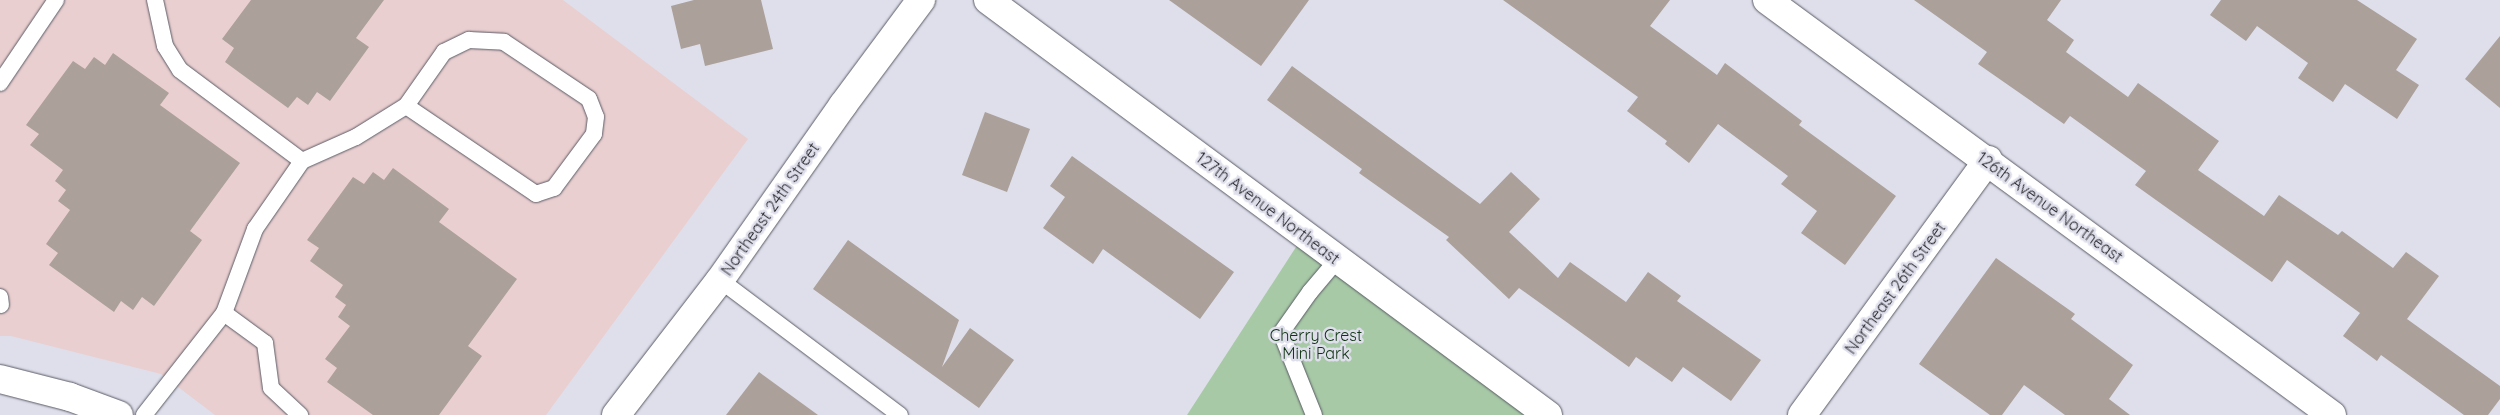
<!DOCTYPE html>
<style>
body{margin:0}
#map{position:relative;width:2500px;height:415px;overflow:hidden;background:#dedfeb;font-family:Quicksand,sans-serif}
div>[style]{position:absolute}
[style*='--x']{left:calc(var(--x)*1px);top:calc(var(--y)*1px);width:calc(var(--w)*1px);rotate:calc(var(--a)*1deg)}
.commercial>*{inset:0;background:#eacfd0}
.green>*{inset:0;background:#a7c9a6}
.building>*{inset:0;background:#aba09a}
.roads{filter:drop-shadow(0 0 1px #5a5b65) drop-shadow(0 0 1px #5a5b65)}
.service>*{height:16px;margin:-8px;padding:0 8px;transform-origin:8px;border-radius:8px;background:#fff}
.minor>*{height:28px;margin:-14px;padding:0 14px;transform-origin:14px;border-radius:14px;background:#fff}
.tertiary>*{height:28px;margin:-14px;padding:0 14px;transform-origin:14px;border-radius:14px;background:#fff}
span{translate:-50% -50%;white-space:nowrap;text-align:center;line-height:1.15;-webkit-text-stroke:5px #dedfeb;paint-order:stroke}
.street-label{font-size:16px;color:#27272c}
.park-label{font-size:16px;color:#0e3310}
</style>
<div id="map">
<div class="commercial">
<i style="clip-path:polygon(0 0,563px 0,748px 139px,546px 415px,215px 415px,161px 374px,11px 336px,0 336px)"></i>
</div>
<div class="green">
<i style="clip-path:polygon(1298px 244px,1535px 415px,1187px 415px)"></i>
</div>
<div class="building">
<i style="clip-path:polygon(251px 0,384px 0,356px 38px,369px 47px,330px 101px,317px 92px,308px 105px,297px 97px,288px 108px,225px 62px,234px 48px,222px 39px)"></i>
<i style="clip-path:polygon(694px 0,761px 0,773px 49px,705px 66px,700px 44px,681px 49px,671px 6px)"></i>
<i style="clip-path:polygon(1169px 0,1309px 0,1261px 66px)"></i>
<i style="clip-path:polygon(1503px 0,1670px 0,1650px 26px,1717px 75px,1725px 63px,1802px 121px,1799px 125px,1896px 196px,1845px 265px,1801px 233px,1817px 211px,1781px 184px,1788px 176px,1718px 124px,1689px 163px,1665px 144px,1667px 141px,1627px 111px,1638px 97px)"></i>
<i style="clip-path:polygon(1914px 0,2061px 0,2047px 20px,2074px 40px,2066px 52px,2128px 97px,2138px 83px,2219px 141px,2198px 170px,2264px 216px,2279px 195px,2338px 235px,2342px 231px,2393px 268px,2406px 252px,2439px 276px,2407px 319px,2500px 386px,2500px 399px,2488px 415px,2464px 415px,2381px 355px,2377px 361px,2343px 336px,2360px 313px,2287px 260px,2272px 282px,2170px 210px,2135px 185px,2146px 171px,2070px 116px,2064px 124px,1978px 64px,1987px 52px)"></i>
<i style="clip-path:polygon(2221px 0,2357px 0,2417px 39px,2396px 70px,2419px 85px,2397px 119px,2345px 84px,2333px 102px,2298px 78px,2308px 63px,2257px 26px,2246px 41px,2210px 15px)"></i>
<i style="clip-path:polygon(2500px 36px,2500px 108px,2465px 79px)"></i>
<i style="clip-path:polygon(113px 53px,169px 93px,160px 105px,240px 163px,190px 231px,202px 240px,154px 306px,142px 297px,133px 310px,121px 301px,114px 312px,49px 265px,58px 253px,46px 244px,70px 210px,58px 201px,66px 190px,55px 181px,63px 170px,30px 145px,39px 134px,26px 125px,73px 61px,85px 69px,94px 57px,105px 65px)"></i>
<i style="clip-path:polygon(1292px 66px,1480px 204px,1511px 172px,1540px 199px,1509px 232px,1558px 278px,1570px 262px,1626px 302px,1648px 272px,1681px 296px,1677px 301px,1761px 360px,1731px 401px,1683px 367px,1672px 382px,1636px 357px,1629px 367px,1519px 288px,1509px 299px,1446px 240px,1449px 237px,1359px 173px,1362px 169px,1267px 100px)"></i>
<i style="clip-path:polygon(985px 112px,1030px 129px,1007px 192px,962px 175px)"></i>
<i style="clip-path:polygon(1072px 156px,1234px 272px,1200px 319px,1103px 249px,1093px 264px,1043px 228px,1065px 197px,1050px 186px)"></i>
<i style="clip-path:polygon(393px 168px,449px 209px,439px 222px,517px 279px,468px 346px,482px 356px,439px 415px,373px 415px,327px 382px,337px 368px,325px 359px,350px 326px,338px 317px,346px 305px,335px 297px,343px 285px,310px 261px,319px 248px,307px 240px,353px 177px,364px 184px,373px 172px,384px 180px)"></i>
<i style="clip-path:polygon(848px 240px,959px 320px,942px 367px,970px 328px,1014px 360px,979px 408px,813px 289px)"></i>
<i style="clip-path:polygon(1996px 258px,2075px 314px,2071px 319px,2133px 365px,2109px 399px,2130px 415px,2065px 415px,2024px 385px,2002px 415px,1990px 415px,1919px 364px)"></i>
<i style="clip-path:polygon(759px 372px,818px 415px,726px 415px)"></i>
</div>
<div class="roads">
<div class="service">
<i style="--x:155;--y:0;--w:47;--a:77.7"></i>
<i style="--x:165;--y:46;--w:28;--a:58"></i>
<i style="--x:180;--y:70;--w:152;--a:36.7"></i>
<i style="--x:469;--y:40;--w:35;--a:3"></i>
<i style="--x:504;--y:42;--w:102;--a:33.8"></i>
<i style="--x:589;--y:99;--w:19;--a:69"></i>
<i style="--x:596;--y:117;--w:17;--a:97"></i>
<i style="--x:594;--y:134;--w:67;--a:126.5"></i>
<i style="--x:554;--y:188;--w:19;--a:162"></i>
<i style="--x:536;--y:194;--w:157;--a:-145.9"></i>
<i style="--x:406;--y:106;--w:66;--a:-54.9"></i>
<i style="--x:444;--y:52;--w:28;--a:-26"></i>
<i style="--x:0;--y:83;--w:100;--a:-56"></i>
<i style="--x:720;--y:280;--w:225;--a:36.9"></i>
<i style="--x:0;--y:297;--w:8;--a:83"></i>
<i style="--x:224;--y:313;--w:51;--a:36.2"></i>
<i style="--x:265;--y:343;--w:45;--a:82.4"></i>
<i style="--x:271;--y:388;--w:40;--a:43"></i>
<i style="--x:144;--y:415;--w:130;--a:-51.9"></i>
<i style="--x:224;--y:313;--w:90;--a:-69.7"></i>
<i style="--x:255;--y:229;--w:83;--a:-55.3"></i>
<i style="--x:302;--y:161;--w:59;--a:-24"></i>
<i style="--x:356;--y:137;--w:59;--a:-31.8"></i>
<i style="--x:1314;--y:415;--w:88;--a:-111.9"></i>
<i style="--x:1281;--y:333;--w:50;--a:-54.7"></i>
<i style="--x:1310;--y:292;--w:42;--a:-49.8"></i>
</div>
<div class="minor">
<i style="--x:988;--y:0;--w:697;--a:36.54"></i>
<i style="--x:1767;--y:0;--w:701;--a:36.3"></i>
<i style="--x:1802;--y:415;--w:316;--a:-53.9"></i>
</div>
<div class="tertiary">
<i style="--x:0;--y:379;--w:72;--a:14.4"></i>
<i style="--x:70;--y:397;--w:52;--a:20.2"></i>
<i style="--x:616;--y:415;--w:170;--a:-52.4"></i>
<i style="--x:720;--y:280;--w:214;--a:-54.9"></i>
<i style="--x:843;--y:105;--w:131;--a:-53.4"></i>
</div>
</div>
<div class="street-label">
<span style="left:2050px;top:207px;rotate:36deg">126th Avenue Northeast</span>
<span style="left:1268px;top:208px;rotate:37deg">127th Avenue Northeast</span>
<span style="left:770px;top:209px;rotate:-55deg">Northeast 24th Street</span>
<span style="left:1895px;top:288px;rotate:-54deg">Northeast 26th Street</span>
</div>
<div class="park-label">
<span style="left:1316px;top:344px">Cherry Crest<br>Mini Park</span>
</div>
</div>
